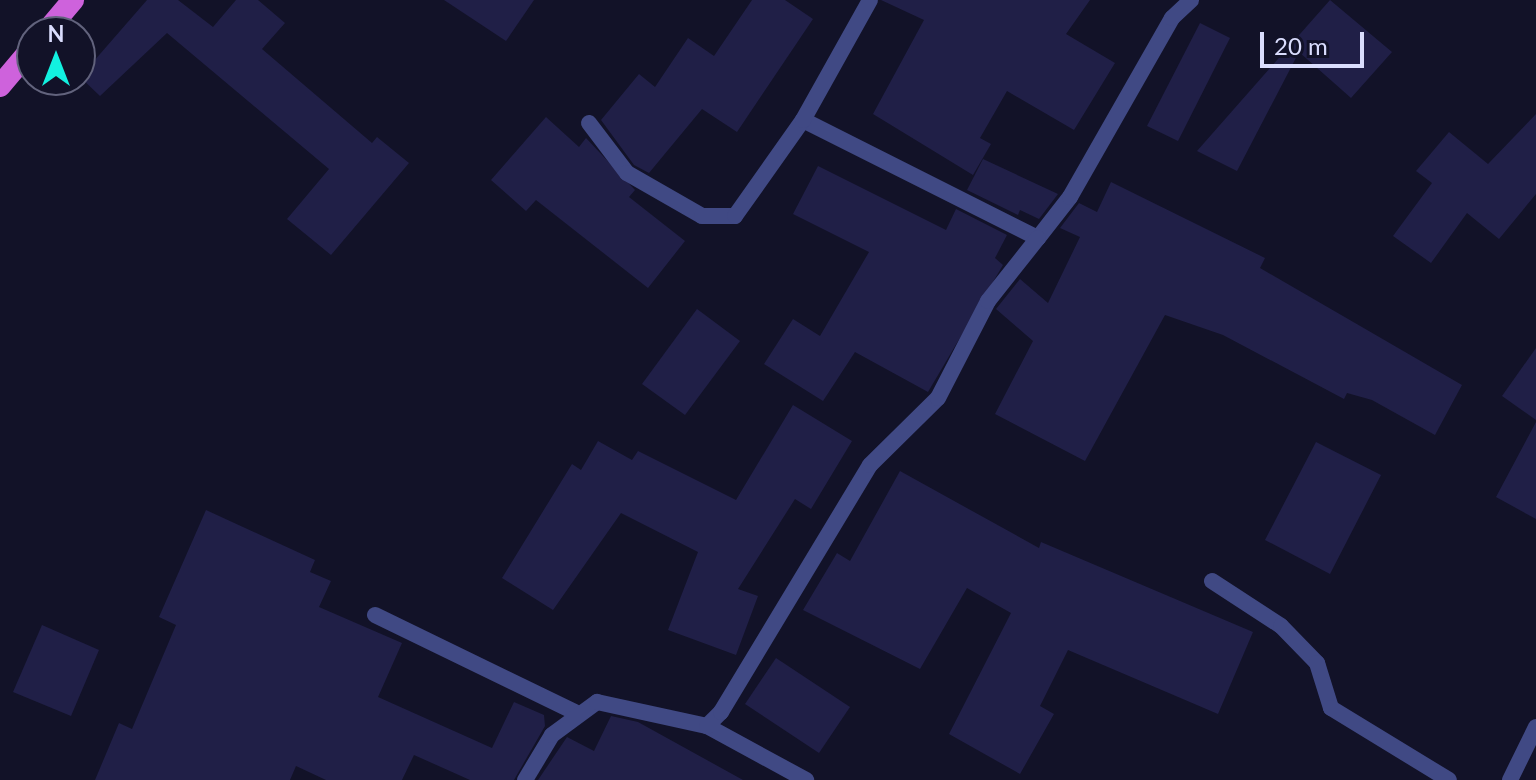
<!DOCTYPE html>
<style>
body{margin:0}
#map{position:relative;width:1536px;height:780px;overflow:hidden;background:#121228;font-family:Lato,sans-serif}
div>[style]{position:absolute}
[style*='--x']{left:calc(var(--x)*1px);top:calc(var(--y)*1px);width:calc(var(--w)*1px);rotate:calc(var(--a)*1deg)}
.building>*{inset:0;background:#201f47}
.service>*{height:16px;margin:-8px;padding:0 8px;transform-origin:8px;border-radius:8px;background:#404984}
.minor>*{height:16px;margin:-8px;padding:0 8px;transform-origin:8px;border-radius:8px;background:#404984}
.trunk>*{height:22px;margin:-11px;padding:0 11px;transform-origin:11px;border-radius:11px;background:#ce62dc}
span{translate:-50% -50%;white-space:nowrap;text-align:center;line-height:1.15;-webkit-text-stroke:7px #121228;paint-order:stroke}
.north{position:absolute;left:16px;top:16px;width:80px;height:80px;box-sizing:border-box;background:#121228;border:2px solid #62637d;border-radius:50%;rotate:0deg;font-size:22px;font-weight:700;line-height:32px;text-align:center;color:#daddfd}
.north::after{content:'';display:block;margin:auto;width:28px;height:36px;background:#12f1e0;clip-path:polygon(50% 0,100% 100%,50% 72%,0 100%)}
.scale{position:absolute;left:1260px;top:32px;width:104px;height:36px;box-sizing:border-box;border:4px solid #daddfd;border-top:0;padding-left:10px;font-size:24px;line-height:28px;white-space:nowrap;color:#daddfd;-webkit-text-stroke:6px #121228;paint-order:stroke}
</style>
<div id="map">
<div class="building">
<i style="clip-path:polygon(147px 0,178px 0,213px 27px,236px 0,258px 0,285px 23px,262px 49px,372px 143px,377px 137px,409px 163px,331px 255px,287px 219px,329px 169px,167px 33px,100px 96px,80px 77px)"></i>
<i style="clip-path:polygon(444px 0,534px 0,506px 41px)"></i>
<i style="clip-path:polygon(752px 0,785px 0,813px 19px,737px 132px,702px 109px,649px 173px,634px 165px,601px 120px,639px 74px,655px 87px,688px 38px,714px 56px)"></i>
<i style="clip-path:polygon(881px 0,1090px 0,1066px 34px,1115px 63px,1074px 130px,1007px 91px,980px 138px,991px 144px,973px 175px,873px 114px,924px 20px)"></i>
<i style="clip-path:polygon(1330px 0,1392px 52px,1351px 98px,1299px 52px,1237px 171px,1197px 151px)"></i>
<i style="clip-path:polygon(1200px 23px,1230px 38px,1178px 141px,1147px 126px)"></i>
<i style="clip-path:polygon(1536px 114px,1536px 194px,1499px 239px,1467px 213px,1431px 263px,1393px 236px,1432px 183px,1416px 171px,1449px 132px,1488px 164px)"></i>
<i style="clip-path:polygon(546px 117px,579px 147px,586px 138px,635px 190px,629px 197px,685px 241px,648px 288px,536px 200px,526px 211px,491px 180px)"></i>
<i style="clip-path:polygon(983px 159px,1058px 194px,1039px 219px,1020px 210px,1018px 215px,967px 190px)"></i>
<i style="clip-path:polygon(818px 166px,946px 230px,956px 209px,1007px 235px,995px 258px,1003px 265px,928px 392px,855px 352px,823px 401px,764px 364px,793px 319px,820px 336px,869px 252px,793px 214px)"></i>
<i style="clip-path:polygon(1111px 182px,1265px 258px,1260px 268px,1462px 385px,1435px 435px,1372px 400px,1347px 393px,1344px 399px,1223px 335px,1165px 315px,1085px 461px,995px 414px,1033px 341px,996px 309px,1020px 279px,1048px 303px,1080px 237px,1060px 228px,1079px 203px,1097px 212px)"></i>
<i style="clip-path:polygon(697px 309px,740px 341px,685px 415px,642px 384px)"></i>
<i style="clip-path:polygon(1536px 348px,1536px 420px,1502px 396px)"></i>
<i style="clip-path:polygon(793px 405px,852px 441px,811px 509px,795px 499px,738px 589px,758px 596px,736px 655px,668px 630px,698px 552px,621px 513px,553px 610px,502px 578px,572px 464px,581px 470px,598px 441px,632px 460px,638px 451px,736px 500px)"></i>
<i style="clip-path:polygon(1536px 422px,1536px 519px,1496px 497px)"></i>
<i style="clip-path:polygon(1316px 442px,1381px 475px,1330px 574px,1265px 540px)"></i>
<i style="clip-path:polygon(900px 471px,1039px 548px,1041px 542px,1253px 632px,1218px 714px,1068px 650px,1040px 706px,1054px 714px,1020px 774px,949px 734px,1011px 613px,967px 588px,920px 669px,803px 610px,837px 553px,850px 561px)"></i>
<i style="clip-path:polygon(206px 510px,315px 560px,310px 572px,331px 581px,319px 607px,402px 643px,378px 697px,492px 748px,514px 702px,544px 715px,545px 726px,514px 780px,470px 780px,414px 755px,402px 780px,326px 780px,296px 766px,290px 780px,95px 780px,119px 723px,132px 729px,176px 625px,159px 617px)"></i>
<i style="clip-path:polygon(42px 625px,99px 650px,71px 716px,13px 692px)"></i>
<i style="clip-path:polygon(776px 658px,850px 707px,819px 753px,745px 704px)"></i>
<i style="clip-path:polygon(611px 716px,638px 722px,743px 780px,538px 780px,567px 737px,594px 751px)"></i>
</div>
<div class="service">
<i style="--x:1212;--y:581;--w:82;--a:33.1"></i>
<i style="--x:1281;--y:626;--w:52;--a:45.8"></i>
<i style="--x:1317;--y:663;--w:47;--a:72.7"></i>
<i style="--x:1331;--y:708;--w:138;--a:31.4"></i>
<i style="--x:375;--y:615;--w:222;--a:25.9"></i>
</div>
<div class="minor">
<i style="--x:803;--y:120;--w:263;--a:26.7"></i>
<i style="--x:1038;--y:238;--w:52;--a:-52"></i>
<i style="--x:1070;--y:197;--w:206;--a:-60.3"></i>
<i style="--x:1172;--y:18;--w:26;--a:-43"></i>
<i style="--x:589;--y:123;--w:63;--a:52.8"></i>
<i style="--x:627;--y:173;--w:86;--a:29.8"></i>
<i style="--x:702;--y:216;--w:33;--a:0"></i>
<i style="--x:735;--y:216;--w:118;--a:-54.7"></i>
<i style="--x:803;--y:120;--w:137;--a:-60.8"></i>
<i style="--x:707;--y:726;--w:113;--a:28.6"></i>
<i style="--x:525;--y:780;--w:52;--a:-59"></i>
<i style="--x:552;--y:735;--w:56;--a:-36.3"></i>
<i style="--x:597;--y:702;--w:113;--a:12.3"></i>
<i style="--x:707;--y:726;--w:20;--a:-45"></i>
<i style="--x:721;--y:712;--w:288;--a:-58.9"></i>
<i style="--x:870;--y:465;--w:95;--a:-44.6"></i>
<i style="--x:938;--y:398;--w:109;--a:-62.7"></i>
<i style="--x:988;--y:301;--w:80;--a:-51.6"></i>
<i style="--x:1510;--y:780;--w:59;--a:-63.9"></i>
</div>
<div class="trunk">
<i style="--x:46;--y:32;--w:42;--a:-49.8"></i>
<i style="--x:0;--y:86;--w:50;--a:-49.9"></i>
</div>
<div class="north">N</div>
<div class="scale">20 m</div>
</div>
